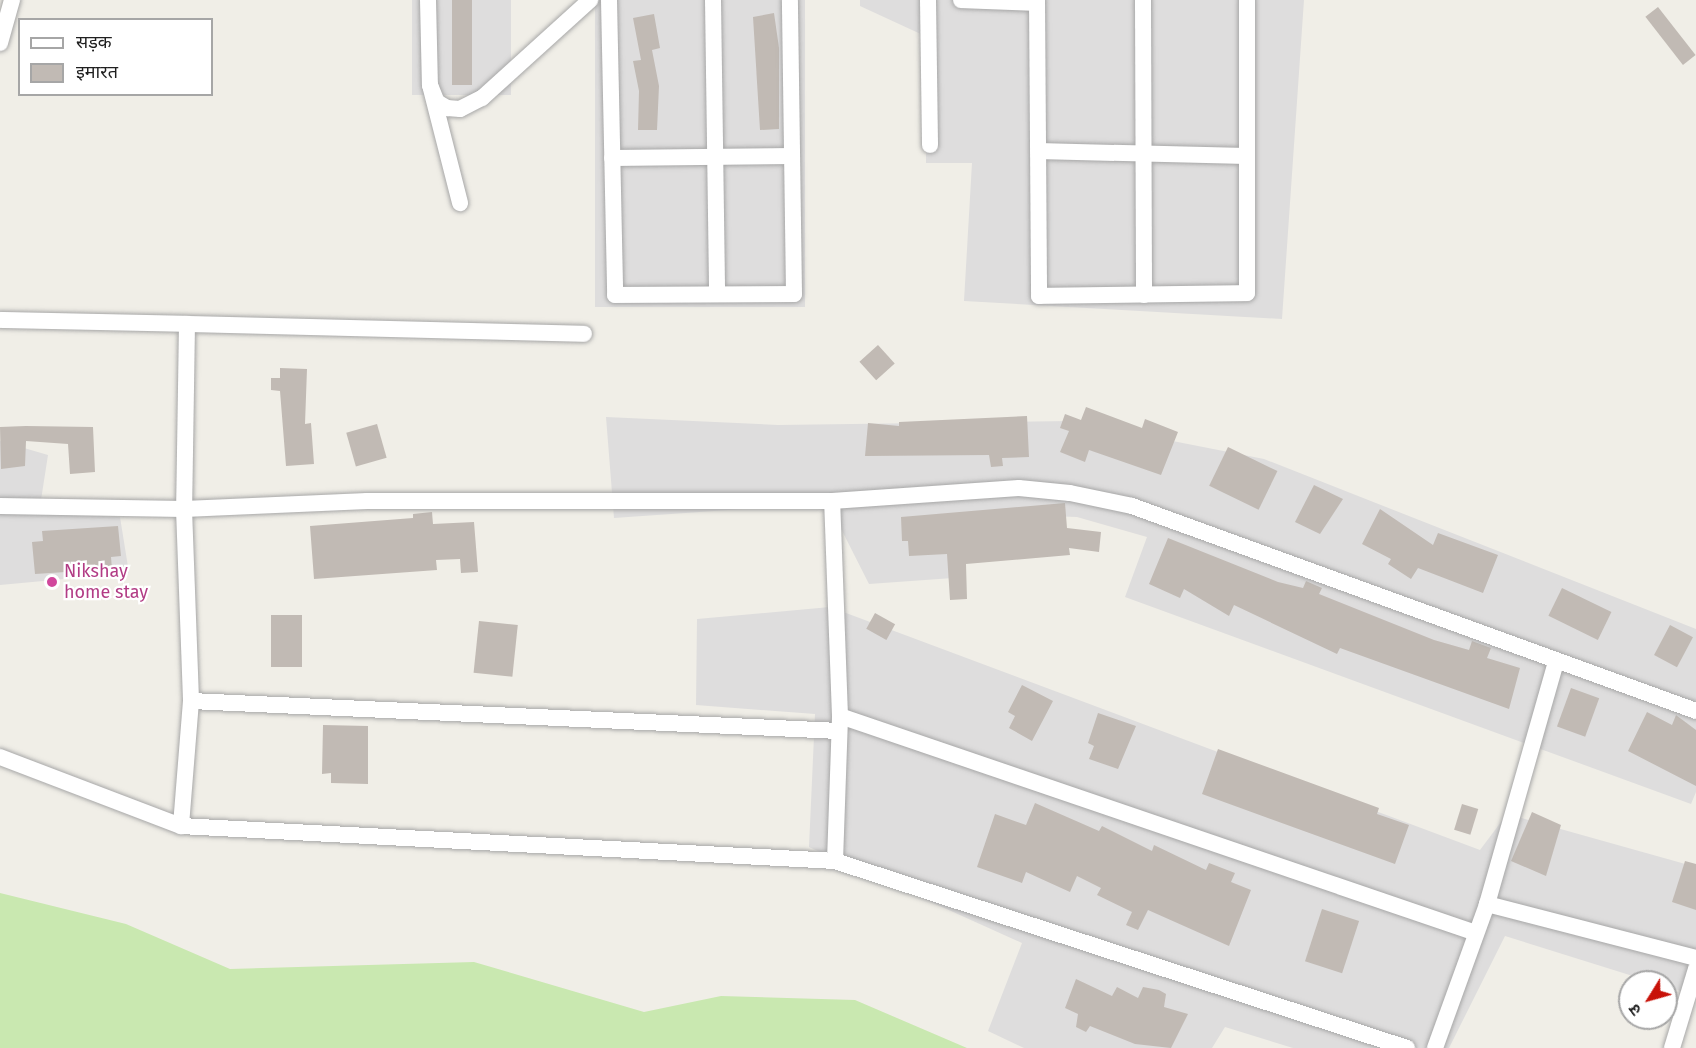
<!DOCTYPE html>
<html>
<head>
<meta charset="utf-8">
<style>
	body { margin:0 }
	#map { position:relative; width:1696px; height:1048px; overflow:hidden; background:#f0eee7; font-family:"Fira Sans","Noto Sans Devanagari",sans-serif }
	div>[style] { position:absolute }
	.residential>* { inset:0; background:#dedddd; transform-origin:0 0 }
	.grass>* { inset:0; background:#c9e8b0 }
	.building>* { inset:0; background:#c1bab4; transform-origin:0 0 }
	.roads { filter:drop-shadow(0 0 2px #a7a7a7) drop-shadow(0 0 2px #a7a7a7) }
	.minor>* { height:16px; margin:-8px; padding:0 8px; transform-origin:8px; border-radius:8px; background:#fff }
	.dots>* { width:16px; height:16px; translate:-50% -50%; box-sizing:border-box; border:3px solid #fff; border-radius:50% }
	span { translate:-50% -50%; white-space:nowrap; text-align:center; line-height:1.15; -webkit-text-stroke:4.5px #fff; paint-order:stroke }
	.hotel-label { font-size:18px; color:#b23c85 }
	.left { translate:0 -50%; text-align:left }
	.legend { position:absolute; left:18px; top:18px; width:195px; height:78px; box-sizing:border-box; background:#fff; border:2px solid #a6a6a6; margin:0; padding:8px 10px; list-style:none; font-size:18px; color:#202020 }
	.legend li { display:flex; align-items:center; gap:12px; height:30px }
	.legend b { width:30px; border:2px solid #a6a6a6 }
	.north { position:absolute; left:1618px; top:970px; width:60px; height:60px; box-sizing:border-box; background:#fff; border:2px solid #a6a6a6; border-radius:50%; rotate:233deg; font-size:16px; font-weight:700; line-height:24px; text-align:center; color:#202020 }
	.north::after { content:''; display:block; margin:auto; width:21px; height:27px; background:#c81209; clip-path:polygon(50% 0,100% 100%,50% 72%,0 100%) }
</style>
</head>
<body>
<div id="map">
	<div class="residential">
		<div style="left:412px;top:0;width:99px;height:95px"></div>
		<div style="left:595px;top:0;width:210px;height:307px"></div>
		<div style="clip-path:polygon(860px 0,1304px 0,1282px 319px,964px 301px,972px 163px,926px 163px,925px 36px,860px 6px)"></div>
		<div style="clip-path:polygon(606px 417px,778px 425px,1071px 421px,1264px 459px,1696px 629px,1696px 792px,1691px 804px,1125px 597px,1147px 537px,1077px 517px,966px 513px,953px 578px,869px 584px,828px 503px,614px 518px)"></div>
		<div style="clip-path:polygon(0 441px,48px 455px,39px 513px,120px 517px,129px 573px,0 585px)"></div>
		<div style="clip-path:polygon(830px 607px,1480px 850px,1507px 814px,1696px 867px,1696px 996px,1666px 986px,1666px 982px,1652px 982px,1505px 936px,1449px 1048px,1293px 1048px,1225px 1027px,1212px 1048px,1024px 1048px,988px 1031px,1022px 943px,809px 847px,815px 714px,696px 705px,697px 619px)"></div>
	</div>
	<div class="grass">
		<div style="clip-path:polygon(0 893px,126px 924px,230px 969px,474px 962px,644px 1012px,721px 996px,855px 1000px,967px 1048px,0 1048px)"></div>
	</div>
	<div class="building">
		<div style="left:452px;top:0;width:20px;height:85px"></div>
		<div style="left:1658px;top:7px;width:61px;height:16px;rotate:52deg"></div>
		<div style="clip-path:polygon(774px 13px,779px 48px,779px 129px,760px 130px,753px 17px)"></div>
		<div style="clip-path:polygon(654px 14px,660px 48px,652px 50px,659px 86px,657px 130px,638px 130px,639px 91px,633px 61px,641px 60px,633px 18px)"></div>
		<div style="left:878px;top:345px;width:25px;height:25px;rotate:48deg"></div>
		<div style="clip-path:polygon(280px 368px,307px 369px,305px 424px,311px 423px,314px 464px,286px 466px,280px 391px,271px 390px,271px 378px,280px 378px)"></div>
		<div style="clip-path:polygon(1086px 407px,1142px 428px,1145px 419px,1178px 432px,1161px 475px,1089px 450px,1085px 462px,1060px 452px,1069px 431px,1060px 428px,1065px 414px,1081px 420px)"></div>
		<div style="clip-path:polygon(1027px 416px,1029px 457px,1002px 458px,1003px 466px,991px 467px,989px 455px,865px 456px,868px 423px,899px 426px,899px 422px)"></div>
		<div style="left:377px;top:424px;width:35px;height:32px;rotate:74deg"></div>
		<div style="clip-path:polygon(26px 426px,93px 427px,95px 472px,70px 474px,68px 444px,26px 441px,25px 466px,1px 469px,0 427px)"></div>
		<div style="left:1228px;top:447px;width:55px;height:43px;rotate:26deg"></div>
		<div style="clip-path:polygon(1314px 485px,1343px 499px,1320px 534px,1295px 522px)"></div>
		<div style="clip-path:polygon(1065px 503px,1067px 528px,1101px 532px,1099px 552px,1069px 548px,1070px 555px,966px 564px,967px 599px,950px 600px,947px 554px,909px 556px,908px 541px,902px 541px,901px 517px)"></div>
		<div style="clip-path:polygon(1380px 509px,1433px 545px,1438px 533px,1498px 555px,1483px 593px,1418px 568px,1411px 579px,1388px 564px,1391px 559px,1362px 544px)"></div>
		<div style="clip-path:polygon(432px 512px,433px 524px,474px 522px,478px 572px,461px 573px,460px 559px,436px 560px,437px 570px,314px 579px,310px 526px,413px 518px,413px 514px)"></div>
		<div style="clip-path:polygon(118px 526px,121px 556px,111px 557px,112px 569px,35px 574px,32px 542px,43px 541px,42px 531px)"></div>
		<div style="clip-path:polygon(1168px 538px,1278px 582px,1303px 588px,1306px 581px,1322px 588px,1319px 594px,1434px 640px,1469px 650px,1472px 641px,1491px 648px,1487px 658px,1520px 668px,1509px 709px,1340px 648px,1337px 654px,1234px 605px,1229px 616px,1184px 589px,1180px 598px,1149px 584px)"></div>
		<div style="left:1562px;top:588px;width:55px;height:31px;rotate:26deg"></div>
		<div style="left:875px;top:613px;width:23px;height:18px;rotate:29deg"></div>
		<div style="left:271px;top:615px;width:31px;height:52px"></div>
		<div style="left:479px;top:621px;width:39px;height:52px;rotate:6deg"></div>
		<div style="left:1670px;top:625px;width:26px;height:34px;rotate:28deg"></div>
		<div style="clip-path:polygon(1022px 685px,1053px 701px,1032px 741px,1009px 728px,1015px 716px,1008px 712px)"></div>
		<div style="left:1571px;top:688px;width:30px;height:41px;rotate:20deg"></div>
		<div style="clip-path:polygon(1647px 712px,1672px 725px,1676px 715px,1696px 730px,1696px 786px,1628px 751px)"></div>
		<div style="clip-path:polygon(1098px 713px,1136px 726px,1118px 769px,1089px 759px,1094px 746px,1088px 743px)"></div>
		<div style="clip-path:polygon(323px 725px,368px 726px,368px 784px,331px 783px,331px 773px,322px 774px)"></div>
		<div style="clip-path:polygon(1218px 749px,1379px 808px,1377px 814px,1409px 825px,1395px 864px,1202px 794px)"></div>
		<div style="clip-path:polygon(1035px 803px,1099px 831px,1102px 826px,1152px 851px,1154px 845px,1206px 870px,1209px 863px,1235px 873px,1231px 882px,1251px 890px,1229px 946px,1148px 910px,1138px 930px,1126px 925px,1132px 912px,1097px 895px,1101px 888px,1077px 876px,1070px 892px,1026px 872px,1022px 883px,977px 867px,995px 814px,1026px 825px)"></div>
		<div style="left:1462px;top:804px;width:17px;height:27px;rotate:17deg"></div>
		<div style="clip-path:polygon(1532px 812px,1561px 825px,1546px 876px,1511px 861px)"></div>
		<div style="clip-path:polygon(1685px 861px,1696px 864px,1696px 910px,1672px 902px)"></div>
		<div style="left:1322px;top:909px;width:39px;height:55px;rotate:18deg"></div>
		<div style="clip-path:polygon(1076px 979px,1112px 996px,1117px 987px,1138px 998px,1143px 987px,1159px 990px,1166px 994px,1164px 1007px,1188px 1014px,1171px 1048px,1135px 1044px,1090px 1026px,1086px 1032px,1076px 1027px,1078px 1014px,1065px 1008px)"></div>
	</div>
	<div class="roads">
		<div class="minor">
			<div style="left:428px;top:0;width:85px;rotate:88.7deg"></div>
			<div style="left:430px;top:85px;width:122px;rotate:75.7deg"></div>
			<div style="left:609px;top:0;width:295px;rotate:88.8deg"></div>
			<div style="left:615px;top:295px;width:179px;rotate:-0.3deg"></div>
			<div style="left:794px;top:294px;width:294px;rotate:-90.8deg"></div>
			<div style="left:713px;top:0;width:294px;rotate:89.2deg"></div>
			<div style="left:928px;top:0;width:145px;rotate:89.2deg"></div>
			<div style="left:961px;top:0;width:76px;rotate:2.3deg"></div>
			<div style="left:1037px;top:0;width:296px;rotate:89.6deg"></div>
			<div style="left:1039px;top:296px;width:208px;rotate:-0.8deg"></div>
			<div style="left:1247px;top:293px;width:293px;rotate:-90deg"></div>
			<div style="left:1143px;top:0;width:295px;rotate:89.8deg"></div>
			<div style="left:0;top:43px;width:45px;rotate:-74.4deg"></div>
			<div style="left:430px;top:85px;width:18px;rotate:68deg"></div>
			<div style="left:437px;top:102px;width:12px;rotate:31deg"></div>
			<div style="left:447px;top:108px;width:13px;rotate:4deg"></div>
			<div style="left:460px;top:109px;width:25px;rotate:-27deg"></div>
			<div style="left:482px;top:98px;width:146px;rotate:-42.2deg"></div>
			<div style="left:1038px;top:151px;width:209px;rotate:1.4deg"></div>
			<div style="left:612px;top:158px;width:180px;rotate:-0.6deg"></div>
			<div style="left:0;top:320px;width:187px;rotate:1.2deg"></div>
			<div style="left:187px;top:324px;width:185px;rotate:90.9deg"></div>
			<div style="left:184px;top:509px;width:184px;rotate:-179.1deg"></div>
			<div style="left:187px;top:324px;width:397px;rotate:1.4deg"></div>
			<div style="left:832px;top:501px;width:465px;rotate:180deg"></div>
			<div style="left:367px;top:501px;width:183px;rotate:177.5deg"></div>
			<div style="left:184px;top:509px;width:192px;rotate:87.9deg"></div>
			<div style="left:191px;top:701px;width:125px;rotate:94.6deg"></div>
			<div style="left:181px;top:826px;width:655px;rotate:3.06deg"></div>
			<div style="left:191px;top:701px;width:649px;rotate:2.65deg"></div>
			<div style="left:840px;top:716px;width:215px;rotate:-92.1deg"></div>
			<div style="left:832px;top:501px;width:187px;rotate:-4deg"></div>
			<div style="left:1019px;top:488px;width:51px;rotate:5.6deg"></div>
			<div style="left:1070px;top:493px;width:63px;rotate:11.8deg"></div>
			<div style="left:1132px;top:506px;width:600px;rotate:19.97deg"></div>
			<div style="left:0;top:757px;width:194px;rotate:20.9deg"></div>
			<div style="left:1487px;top:904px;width:252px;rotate:-74.1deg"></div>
			<div style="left:1407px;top:1048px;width:602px;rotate:-161.9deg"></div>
			<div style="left:835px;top:861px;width:145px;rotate:-88deg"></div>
			<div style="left:840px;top:716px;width:672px;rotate:18.84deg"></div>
			<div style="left:1435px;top:1048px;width:153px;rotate:-70.1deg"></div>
			<div style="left:1487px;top:904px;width:216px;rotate:14.5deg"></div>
			<div style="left:1672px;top:1048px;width:83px;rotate:-73.1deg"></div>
		</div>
	</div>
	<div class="dots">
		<div style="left:52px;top:582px;background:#d1479c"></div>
	</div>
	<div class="hotel-label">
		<span class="left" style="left:64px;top:582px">Nikshay<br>home stay</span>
	</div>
	<ul class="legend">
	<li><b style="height:8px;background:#fff"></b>सड़क</li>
	<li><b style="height:16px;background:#c1bab4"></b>इमारत</li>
	</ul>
	<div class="north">उ</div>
</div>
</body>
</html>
